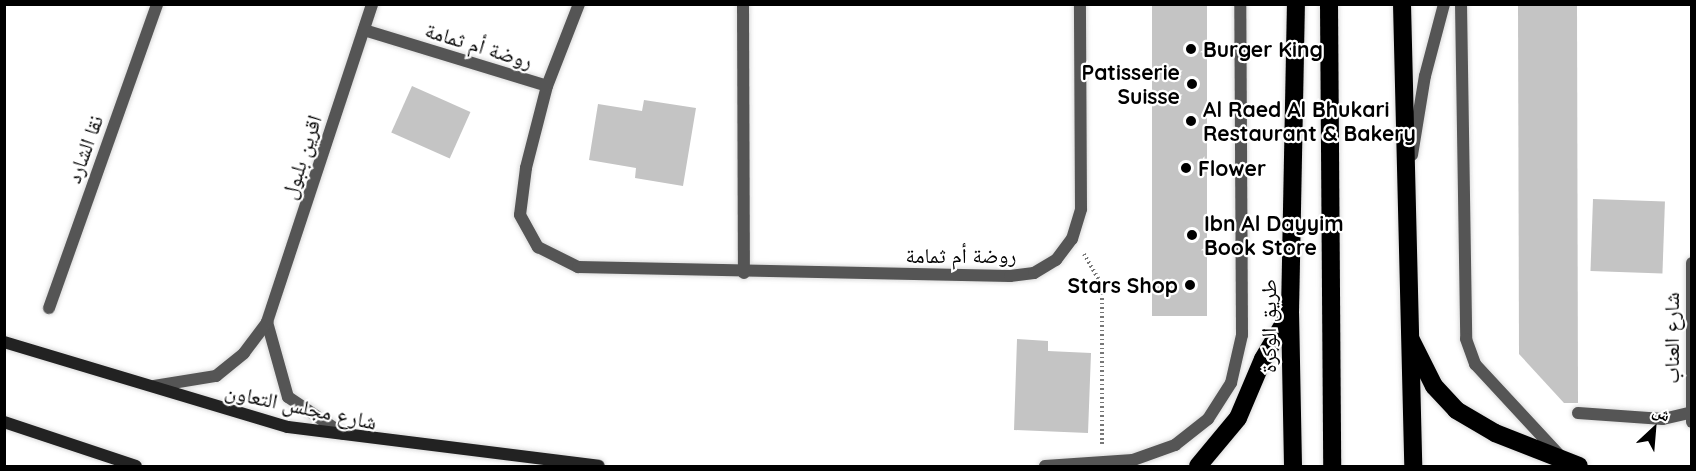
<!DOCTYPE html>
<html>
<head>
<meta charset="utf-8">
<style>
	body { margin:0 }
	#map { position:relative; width:1696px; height:471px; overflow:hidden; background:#fff; font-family:Quicksand,"Noto Naskh Arabic",sans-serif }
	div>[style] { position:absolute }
	.building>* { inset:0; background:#c4c4c4; transform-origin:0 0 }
	.path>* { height:4px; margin-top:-2px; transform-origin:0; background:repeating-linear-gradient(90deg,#777 0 1.5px,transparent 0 4.5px) }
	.roads { filter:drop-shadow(0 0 2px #dbdbdb) drop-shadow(0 0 2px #dbdbdb) }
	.lane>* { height:12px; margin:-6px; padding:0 6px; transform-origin:6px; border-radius:6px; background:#555 }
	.street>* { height:12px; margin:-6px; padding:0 6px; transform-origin:6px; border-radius:6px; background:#555 }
	.secondary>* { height:12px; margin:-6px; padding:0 6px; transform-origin:6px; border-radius:6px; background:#222 }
	.highway>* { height:18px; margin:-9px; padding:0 9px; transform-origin:9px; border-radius:9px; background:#000 }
	.dots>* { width:16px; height:16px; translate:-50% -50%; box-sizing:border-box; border:3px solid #fff; border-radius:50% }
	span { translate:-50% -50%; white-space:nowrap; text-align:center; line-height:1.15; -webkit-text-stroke:4.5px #fff; paint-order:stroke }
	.street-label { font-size:21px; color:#000 }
	.poi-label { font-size:21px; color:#000; font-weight:700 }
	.left { translate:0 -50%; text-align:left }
	.right { translate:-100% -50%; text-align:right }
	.frame { position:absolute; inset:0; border:6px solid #000; pointer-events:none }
	.north { position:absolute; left:1624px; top:399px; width:60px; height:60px; -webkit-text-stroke:4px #fff; paint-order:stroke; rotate:26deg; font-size:16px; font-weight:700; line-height:24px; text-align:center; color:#000 }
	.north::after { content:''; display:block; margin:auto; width:21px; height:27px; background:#000; clip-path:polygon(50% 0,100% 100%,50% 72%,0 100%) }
</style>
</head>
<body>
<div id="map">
	<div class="building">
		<div style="left:1152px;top:4px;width:55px;height:312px"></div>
		<div style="clip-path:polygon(1518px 4px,1577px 4px,1578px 403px,1564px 403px,1519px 354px)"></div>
		<div style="left:412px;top:86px;width:64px;height:51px;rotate:24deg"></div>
		<div style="clip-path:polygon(644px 100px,696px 108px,683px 186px,635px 178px,636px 168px,589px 160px,598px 104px,642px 111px)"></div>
		<div style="left:1593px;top:199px;width:72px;height:72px;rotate:2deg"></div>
		<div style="clip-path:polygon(1017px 339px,1048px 341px,1048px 351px,1091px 353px,1088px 433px,1014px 430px)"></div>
	</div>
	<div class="path">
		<div style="left:1084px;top:254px;width:36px;rotate:60deg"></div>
		<div style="left:1102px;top:285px;width:160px;rotate:90deg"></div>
	</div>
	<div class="roads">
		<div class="lane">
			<div style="left:1461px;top:4px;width:335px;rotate:89.1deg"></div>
			<div style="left:1466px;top:339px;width:27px;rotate:70deg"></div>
			<div style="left:1475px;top:364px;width:127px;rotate:47.2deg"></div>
		</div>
		<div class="street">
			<div style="left:579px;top:4px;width:88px;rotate:111.3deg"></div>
			<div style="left:547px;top:86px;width:85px;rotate:104.4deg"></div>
			<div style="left:526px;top:168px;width:47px;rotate:97.3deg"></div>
			<div style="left:520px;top:215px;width:37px;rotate:61deg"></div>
			<div style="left:538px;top:247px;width:45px;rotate:26.6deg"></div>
			<div style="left:578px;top:267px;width:432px;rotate:1.2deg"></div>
			<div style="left:1010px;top:276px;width:24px;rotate:-7deg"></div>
			<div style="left:1034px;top:273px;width:26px;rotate:-31deg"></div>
			<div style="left:1056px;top:260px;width:26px;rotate:-53deg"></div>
			<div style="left:1072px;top:239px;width:31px;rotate:-73deg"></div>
			<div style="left:1081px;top:209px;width:205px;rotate:-90.3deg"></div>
			<div style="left:743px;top:4px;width:269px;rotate:89.8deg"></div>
			<div style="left:364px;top:30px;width:191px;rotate:17deg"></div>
			<div style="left:1412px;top:155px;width:80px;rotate:-80.7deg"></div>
			<div style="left:1425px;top:76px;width:74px;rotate:-75.2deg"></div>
			<div style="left:1692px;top:263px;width:159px;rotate:90deg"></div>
			<div style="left:49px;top:308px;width:323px;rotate:-70.4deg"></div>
			<div style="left:267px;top:322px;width:78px;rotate:74.4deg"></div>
			<div style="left:288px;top:397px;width:66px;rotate:33.9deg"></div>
			<div style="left:154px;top:386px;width:63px;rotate:-9.2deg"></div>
			<div style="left:216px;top:376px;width:36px;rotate:-39deg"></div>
			<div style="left:244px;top:353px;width:39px;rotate:-53deg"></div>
			<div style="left:267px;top:322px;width:335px;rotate:-71.7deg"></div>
			<div style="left:1578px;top:413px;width:85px;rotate:4deg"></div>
			<div style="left:1663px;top:419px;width:28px;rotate:-13deg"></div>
			<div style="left:1045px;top:466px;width:88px;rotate:-3.9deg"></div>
			<div style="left:1133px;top:460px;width:45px;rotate:-19.7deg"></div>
			<div style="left:1175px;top:445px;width:42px;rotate:-38.2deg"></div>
			<div style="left:1208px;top:419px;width:43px;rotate:-57.4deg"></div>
			<div style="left:1231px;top:383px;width:49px;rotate:-77.1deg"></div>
			<div style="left:1242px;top:335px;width:331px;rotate:-90.3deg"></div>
		</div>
		<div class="secondary">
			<div style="left:4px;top:342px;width:296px;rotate:16.7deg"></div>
			<div style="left:288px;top:427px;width:313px;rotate:7.1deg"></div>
			<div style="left:4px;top:422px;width:139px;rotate:18.4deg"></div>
		</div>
		<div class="highway">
			<div style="left:1329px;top:4px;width:462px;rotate:89.6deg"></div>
			<div style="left:1402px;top:4px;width:462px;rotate:88.6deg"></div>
			<div style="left:1411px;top:340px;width:51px;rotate:63.4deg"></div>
			<div style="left:1434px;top:386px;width:33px;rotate:47deg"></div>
			<div style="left:1456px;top:410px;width:45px;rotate:30.5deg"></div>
			<div style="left:1495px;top:433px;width:90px;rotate:21.4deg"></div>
			<div style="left:1198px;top:466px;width:62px;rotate:-50.2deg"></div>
			<div style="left:1238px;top:418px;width:64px;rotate:-67deg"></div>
			<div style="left:1263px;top:359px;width:53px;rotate:-59.6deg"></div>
			<div style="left:1293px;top:466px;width:153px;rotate:-91.1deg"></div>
			<div style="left:1290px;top:313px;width:309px;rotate:-88.9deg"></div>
		</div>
	</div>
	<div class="dots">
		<div style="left:1191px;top:49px;background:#000"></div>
		<div style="left:1192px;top:84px;background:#000"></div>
		<div style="left:1191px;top:121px;background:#000"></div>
		<div style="left:1186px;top:168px;background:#000"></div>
		<div style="left:1192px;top:235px;background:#000"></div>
		<div style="left:1190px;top:285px;background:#000"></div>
	</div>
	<div class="street-label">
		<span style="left:479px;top:45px;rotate:17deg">روضة أم ثمامة</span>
		<span style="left:84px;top:149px;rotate:-70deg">نقا الشارد</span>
		<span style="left:301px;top:157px;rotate:-72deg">اقرين بلبول</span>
		<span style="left:961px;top:255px">روضة أم ثمامة</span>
		<span style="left:1268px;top:326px;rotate:-90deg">طريق الوكرة</span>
		<span style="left:1671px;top:338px;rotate:-90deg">شارع العناب</span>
		<span style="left:301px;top:406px;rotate:12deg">شارع مجلس التعاون</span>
	</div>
	<div class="poi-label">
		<span class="left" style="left:1203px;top:49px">Burger King</span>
		<span class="right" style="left:1180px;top:84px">Patisserie<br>Suisse</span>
		<span class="left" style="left:1203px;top:121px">Al Raed Al Bhukari<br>Restaurant &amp; Bakery</span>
		<span class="left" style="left:1198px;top:168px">Flower</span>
		<span class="left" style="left:1204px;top:235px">Ibn Al Dayyim<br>Book Store</span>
		<span class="right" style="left:1178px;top:285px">Stars Shop</span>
	</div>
	<div class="frame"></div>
	<div class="north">ش</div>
</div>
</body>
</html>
